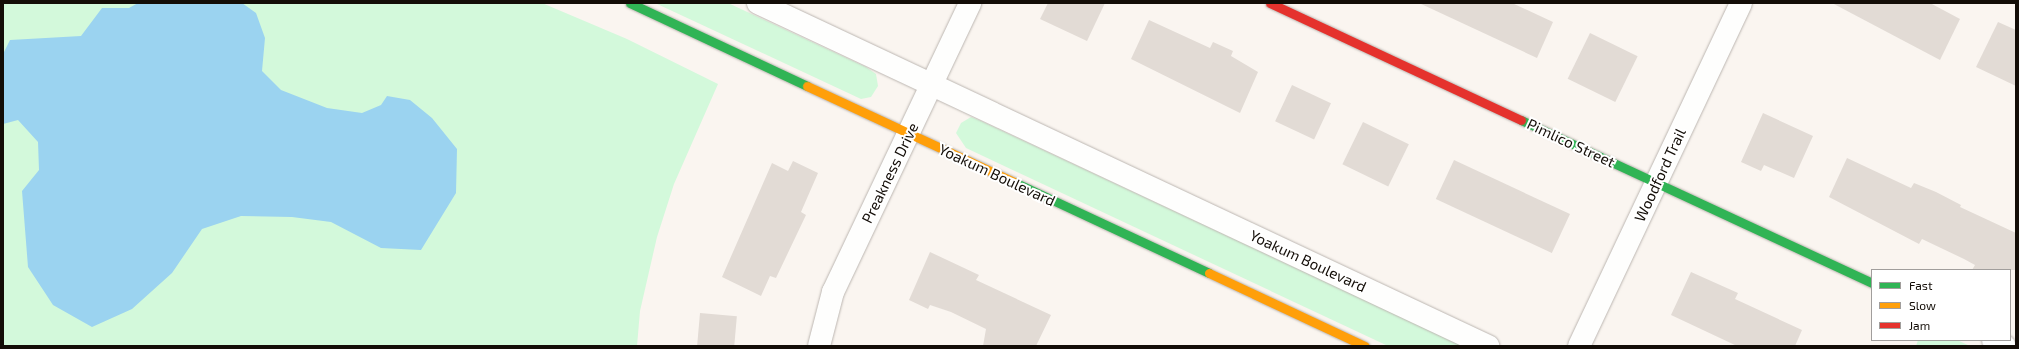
<!DOCTYPE html>
<html>
<head>
<meta charset="utf-8">
<style>
	body { margin:0 }
	#map { position:relative; width:2019px; height:349px; overflow:hidden; background:#faf5f0; font-family:"Exo 2",sans-serif }
	div>[style] { position:absolute }
	.green>* { inset:0; background:#d3f9db }
	.water>* { inset:0; background:#9bd3f0 }
	.building>* { inset:0; background:#e2dbd5; transform-origin:0 0 }
	.roads { filter:drop-shadow(0 0 1px #bcb6b1) drop-shadow(0 0 1px #bcb6b1) }
	.street>* { height:22px; margin:-11px; padding:0 11px; transform-origin:11px; border-radius:11px; background:#fefefd }
	.fast>* { height:9px; margin:-4.5px; padding:0 4.5px; transform-origin:4.5px; border-radius:4.5px; background:#30b455 }
	.slow>* { height:9px; margin:-4.5px; padding:0 4.5px; transform-origin:4.5px; border-radius:4.5px; background:#ff9f0a }
	.jam>* { height:9px; margin:-4.5px; padding:0 4.5px; transform-origin:4.5px; border-radius:4.5px; background:#e5322d }
	span { translate:-50% -50%; white-space:nowrap; text-align:center; line-height:1.15; -webkit-text-stroke:4px #fff; paint-order:stroke }
	.street-label { font-size:15px; color:#130d07 }
	.frame { position:absolute; inset:0; border:4px solid #130d07; pointer-events:none }
	.legend { position:absolute; left:1871px; top:269px; width:140px; height:72px; box-sizing:border-box; background:#fff; border:1px solid #a19e9c; margin:0; padding:5px 7px; list-style:none; font-size:12px; color:#130d07 }
	.legend li { display:flex; align-items:center; gap:8px; height:20px }
	.legend b { width:20px; border:1px solid #a19e9c }
</style>
</head>
<body>
<div id="map">
	<div class="green">
		<div style="clip-path:polygon(3px 3px,542px 3px,627px 39px,718px 84px,674px 184px,657px 237px,640px 311px,637px 346px,3px 346px)"></div>
		<div style="clip-path:polygon(655px 3px,728px 3px,866px 67px,876px 74px,878px 86px,871px 97px,861px 99px)"></div>
		<div style="clip-path:polygon(971px 117px,979px 120px,1463px 346px,1388px 346px,966px 148px,956px 133px,961px 123px)"></div>
		<div style="clip-path:polygon(1918px 340px,1957px 340px,1970px 346px,1916px 346px)"></div>
	</div>
	<div class="water">
		<div style="clip-path:polygon(138px 3px,242px 3px,256px 13px,265px 38px,262px 71px,281px 90px,327px 108px,362px 113px,381px 105px,387px 96px,410px 100px,432px 118px,457px 149px,456px 193px,421px 250px,381px 248px,331px 222px,292px 217px,241px 216px,202px 229px,172px 273px,132px 309px,92px 327px,53px 305px,28px 267px,22px 191px,39px 170px,38px 142px,18px 120px,3px 124px,3px 54px,10px 40px,81px 36px,102px 8px,129px 8px)"></div>
	</div>
	<div class="building">
		<div style="clip-path:polygon(1048px 3px,1105px 3px,1087px 41px,1040px 19px)"></div>
		<div style="clip-path:polygon(1419px 3px,1512px 3px,1553px 22px,1537px 58px)"></div>
		<div style="clip-path:polygon(1832px 3px,1930px 3px,1960px 19px,1940px 60px)"></div>
		<div style="clip-path:polygon(1149px 20px,1210px 48px,1213px 42px,1233px 51px,1231px 56px,1258px 72px,1240px 113px,1131px 59px)"></div>
		<div style="clip-path:polygon(1998px 22px,2016px 30px,2016px 86px,1976px 67px)"></div>
		<div style="left:1590px;top:33px;width:53px;height:51px;rotate:26deg"></div>
		<div style="left:1292px;top:85px;width:43px;height:40px;rotate:25deg"></div>
		<div style="clip-path:polygon(1763px 113px,1813px 136px,1794px 178px,1764px 165px,1761px 171px,1741px 162px)"></div>
		<div style="left:1363px;top:122px;width:51px;height:47px;rotate:26deg"></div>
		<div style="clip-path:polygon(1847px 158px,1911px 188px,1914px 183px,1936px 192px,1961px 205px,1960px 207px,2016px 233px,2016px 270px,1972px 270px,1975px 265px,1964px 259px,1922px 239px,1919px 244px,1829px 197px)"></div>
		<div style="left:1454px;top:160px;width:128px;height:43px;rotate:25deg"></div>
		<div style="clip-path:polygon(793px 161px,818px 173px,801px 212px,806px 215px,776px 278px,770px 276px,761px 296px,722px 277px,772px 163px,788px 171px)"></div>
		<div style="clip-path:polygon(930px 252px,979px 275px,976px 280px,1051px 315px,1036px 346px,983px 346px,986px 329px,951px 312px,930px 305px,928px 309px,909px 300px)"></div>
		<div style="clip-path:polygon(1691px 272px,1738px 293px,1735px 299px,1802px 330px,1795px 346px,1737px 346px,1671px 315px)"></div>
		<div style="left:700px;top:313px;width:37px;height:33px;rotate:5deg"></div>
	</div>
	<div class="roads">
		<div class="street">
			<div style="left:758px;top:3px;width:807px;rotate:25.17deg"></div>
			<div style="left:1993px;top:340px;width:13px;rotate:27deg"></div>
			<div style="left:819px;top:346px;width:56px;rotate:-75.5deg"></div>
			<div style="left:833px;top:292px;width:320px;rotate:-64.6deg"></div>
			<div style="left:1579px;top:346px;width:379px;rotate:-64.7deg"></div>
		</div>
		<div class="fast">
			<div style="left:630px;top:3px;width:195px;rotate:25.1deg"></div>
			<div style="left:1521px;top:120px;width:387px;rotate:24.9deg"></div>
			<div style="left:1014px;top:182px;width:215px;rotate:25deg"></div>
		</div>
		<div class="slow">
			<div style="left:807px;top:86px;width:228px;rotate:24.9deg"></div>
			<div style="left:1209px;top:273px;width:172px;rotate:25.1deg"></div>
		</div>
		<div class="jam">
			<div style="left:1270px;top:3px;width:277px;rotate:25deg"></div>
		</div>
	</div>
	<div class="street-label">
		<span style="left:1571px;top:143px;rotate:25deg">Pimlico Street</span>
		<span style="left:890px;top:173px;rotate:-64deg">Preakness Drive</span>
		<span style="left:997px;top:175px;rotate:25deg">Yoakum Boulevard</span>
		<span style="left:1660px;top:175px;rotate:-65deg">Woodford Trail</span>
		<span style="left:1308px;top:261px;rotate:25deg">Yoakum Boulevard</span>
	</div>
	<div class="frame"></div>
	<ul class="legend">
	<li><b style="height:5px;background:#30b455"></b>Fast</li>
	<li><b style="height:5px;background:#ff9f0a"></b>Slow</li>
	<li><b style="height:5px;background:#e5322d"></b>Jam</li>
	</ul>
</div>
</body>
</html>
